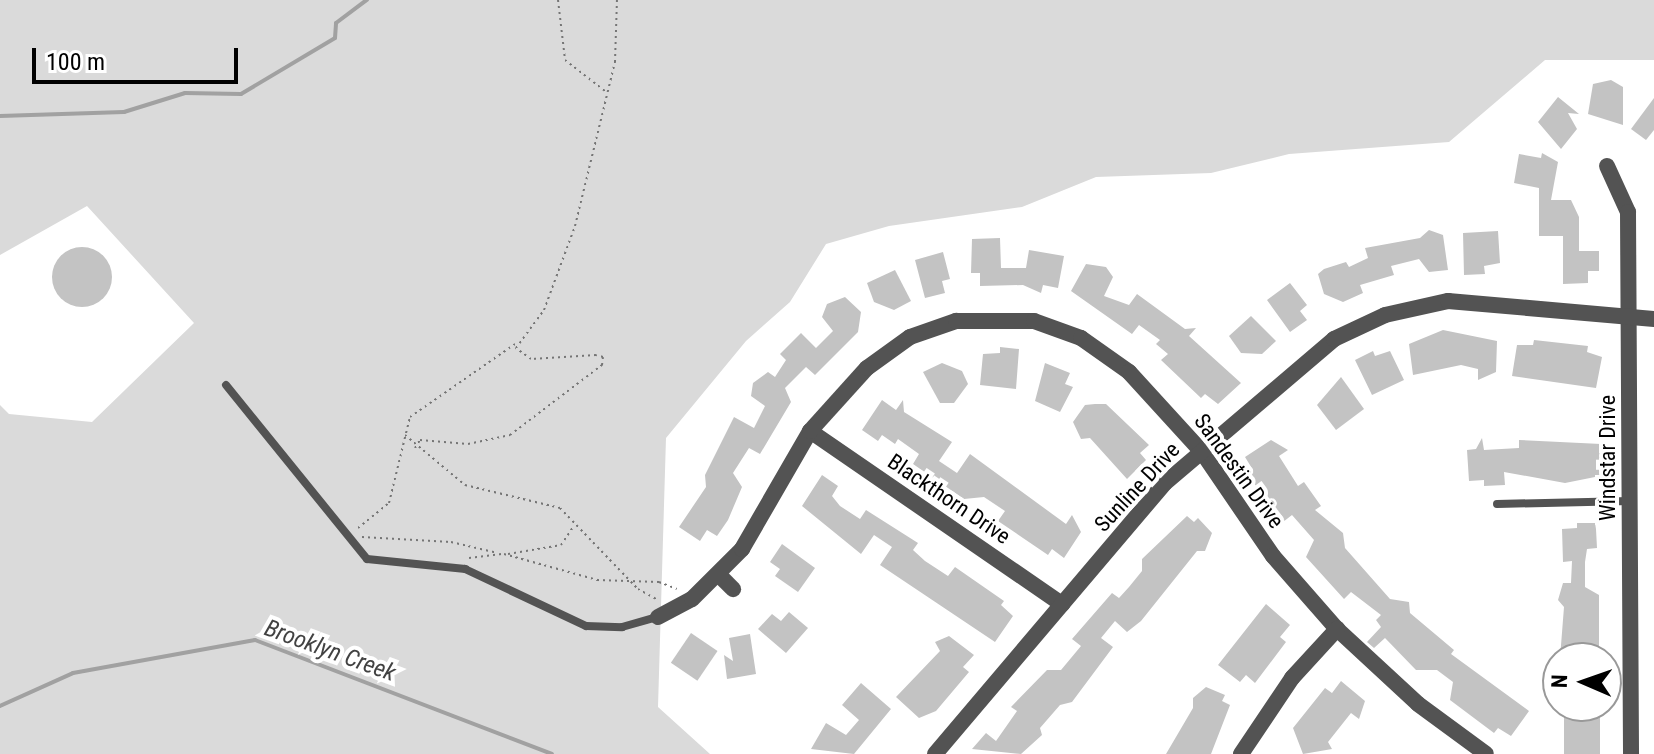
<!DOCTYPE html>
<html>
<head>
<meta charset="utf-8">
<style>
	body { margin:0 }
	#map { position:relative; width:1654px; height:754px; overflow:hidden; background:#fff; font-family:"Roboto Condensed",sans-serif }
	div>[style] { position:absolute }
	.green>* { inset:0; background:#dadada }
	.stream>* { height:4px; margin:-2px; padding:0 2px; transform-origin:2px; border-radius:2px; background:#a1a1a1 }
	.building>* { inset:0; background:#c3c3c3; transform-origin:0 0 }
	.round { border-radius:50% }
	.path>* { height:2px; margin-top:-1px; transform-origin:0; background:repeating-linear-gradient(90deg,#757575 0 2px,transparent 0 6px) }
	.service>* { height:8px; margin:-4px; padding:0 4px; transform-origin:4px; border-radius:4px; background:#535353 }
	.minor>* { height:16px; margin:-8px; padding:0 8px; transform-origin:8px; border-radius:8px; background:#535353 }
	span { translate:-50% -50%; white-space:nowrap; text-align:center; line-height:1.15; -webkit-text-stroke:8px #fff; paint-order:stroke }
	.street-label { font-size:22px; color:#000 }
	.water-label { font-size:24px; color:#424242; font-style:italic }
	.north { position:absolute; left:1542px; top:642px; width:80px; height:80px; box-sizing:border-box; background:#fff; border:2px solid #999; border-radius:50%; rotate:272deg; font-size:22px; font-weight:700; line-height:32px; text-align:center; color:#000 }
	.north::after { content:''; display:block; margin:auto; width:28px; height:36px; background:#000; clip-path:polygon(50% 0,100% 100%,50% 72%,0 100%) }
	.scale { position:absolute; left:32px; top:48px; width:206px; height:36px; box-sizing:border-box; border:4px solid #000; border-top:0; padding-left:10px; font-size:24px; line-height:28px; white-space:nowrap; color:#000; -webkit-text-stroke:6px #fff; paint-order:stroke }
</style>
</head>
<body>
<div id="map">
	<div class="green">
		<div style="clip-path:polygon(0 0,1654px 0,1654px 60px,1545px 60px,1449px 142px,1289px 154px,1211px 173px,1096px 177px,1022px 207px,889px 226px,826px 244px,790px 302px,746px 341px,666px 438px,658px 707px,710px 754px,0 754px,0 405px,9px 414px,92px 422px,194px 323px,87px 206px,0 255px)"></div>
	</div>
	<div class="stream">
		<div style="left:0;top:116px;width:124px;rotate:-1.8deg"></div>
		<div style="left:124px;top:112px;width:64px;rotate:-17.3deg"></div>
		<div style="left:185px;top:93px;width:56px;rotate:1deg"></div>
		<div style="left:241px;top:94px;width:109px;rotate:-30.8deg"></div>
		<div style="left:335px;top:38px;width:15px;rotate:-86deg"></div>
		<div style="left:336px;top:23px;width:39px;rotate:-37deg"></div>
		<div style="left:0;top:706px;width:80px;rotate:-24.3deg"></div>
		<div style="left:73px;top:673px;width:185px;rotate:-10.3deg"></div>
		<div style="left:255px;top:640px;width:318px;rotate:21deg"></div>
	</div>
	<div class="building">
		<div style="clip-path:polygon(1611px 80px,1623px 87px,1623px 125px,1588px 114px,1593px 84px)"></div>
		<div style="clip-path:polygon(1558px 97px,1579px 114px,1568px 113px,1577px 129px,1561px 149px,1538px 122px)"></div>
		<div style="clip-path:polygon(1654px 98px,1654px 130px,1646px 140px,1631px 129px)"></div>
		<div style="clip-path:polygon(1542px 153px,1558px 162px,1551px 200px,1571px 200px,1579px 217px,1579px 251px,1599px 251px,1599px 271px,1588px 271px,1588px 283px,1563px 284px,1563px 236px,1539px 236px,1539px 188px,1514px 183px,1519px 154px,1541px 158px)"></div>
		<div style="clip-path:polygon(1429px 230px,1443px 235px,1448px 270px,1429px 272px,1419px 259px,1391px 266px,1394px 275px,1360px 285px,1363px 293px,1343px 302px,1324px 294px,1318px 274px,1324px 269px,1346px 262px,1349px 267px,1368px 258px,1365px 248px,1420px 238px)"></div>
		<div style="clip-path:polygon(1498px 231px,1500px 263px,1484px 266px,1485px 274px,1464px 275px,1463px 233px)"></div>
		<div style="clip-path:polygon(1000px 238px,1001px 268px,1026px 268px,1029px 250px,1064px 256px,1058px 288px,1043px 285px,1041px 293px,1023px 285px,980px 286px,980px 273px,971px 273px,972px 239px)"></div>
		<div class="round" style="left:52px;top:247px;width:60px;height:60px"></div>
		<div style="clip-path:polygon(943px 252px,950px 279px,942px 281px,945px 293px,925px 298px,915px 260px)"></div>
		<div style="clip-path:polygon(1086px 264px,1106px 267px,1113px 277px,1104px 296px,1129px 305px,1137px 294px,1185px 329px,1196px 328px,1189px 336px,1241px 383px,1218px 404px,1205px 394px,1201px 398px,1161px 360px,1168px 354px,1156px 344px,1160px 340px,1139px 325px,1132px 334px,1071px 291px)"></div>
		<div style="clip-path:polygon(895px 270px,911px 301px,894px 310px,874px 302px,867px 283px)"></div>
		<div style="clip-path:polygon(1290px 283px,1307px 305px,1300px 311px,1307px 320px,1290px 332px,1267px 300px)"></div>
		<div style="clip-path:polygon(845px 297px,861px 312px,858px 332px,815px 375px,806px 367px,785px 388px,791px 402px,760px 454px,749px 448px,733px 473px,742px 487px,728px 520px,717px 536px,707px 530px,700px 541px,679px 527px,706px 487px,705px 475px,734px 417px,754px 428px,765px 406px,751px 396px,753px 383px,768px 372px,775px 377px,786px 360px,780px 354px,801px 333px,816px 348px,833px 331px,822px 317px,827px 304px)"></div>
		<div style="clip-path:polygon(1251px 316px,1276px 341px,1262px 354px,1241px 353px,1229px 336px)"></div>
		<div style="clip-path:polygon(1443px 330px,1497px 341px,1496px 372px,1478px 380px,1478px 369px,1461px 365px,1413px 375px,1409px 344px)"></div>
		<div style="clip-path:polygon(1534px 340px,1588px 346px,1587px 352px,1602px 357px,1596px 388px,1512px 376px,1517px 345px,1533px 345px)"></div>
		<div style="clip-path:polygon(1000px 347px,1019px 349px,1016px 389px,980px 385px,983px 354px,1000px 353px)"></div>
		<div style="clip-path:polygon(1373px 351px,1375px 356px,1390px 351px,1404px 380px,1372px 395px,1355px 360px)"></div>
		<div style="clip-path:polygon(942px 363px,962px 371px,968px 384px,954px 403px,940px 403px,923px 372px)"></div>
		<div style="clip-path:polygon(1045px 363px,1070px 373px,1065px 384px,1073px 387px,1060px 412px,1035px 401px)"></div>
		<div style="clip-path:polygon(1341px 377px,1364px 409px,1336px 430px,1317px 405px)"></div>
		<div style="clip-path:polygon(882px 400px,896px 410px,903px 400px,904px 412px,952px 442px,939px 461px,957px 473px,970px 454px,1066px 524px,1072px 515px,1081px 532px,1064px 558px,1052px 549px,1048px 555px,998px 521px,1005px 511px,984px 497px,964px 499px,913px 464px,919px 454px,898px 439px,895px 444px,882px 435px,878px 441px,862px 430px)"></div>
		<div style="clip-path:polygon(1095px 404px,1106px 404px,1149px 445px,1140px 453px,1146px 460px,1127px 479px,1090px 438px,1081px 439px,1073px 422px,1085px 405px)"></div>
		<div style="clip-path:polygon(1482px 438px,1484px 450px,1519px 448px,1519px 440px,1601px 444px,1600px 476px,1565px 483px,1504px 472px,1505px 485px,1484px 486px,1484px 480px,1469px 481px,1467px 450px,1476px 449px)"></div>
		<div style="clip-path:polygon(1271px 440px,1288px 450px,1279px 456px,1298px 486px,1304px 482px,1321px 506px,1315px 510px,1343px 533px,1345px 548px,1390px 599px,1409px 602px,1410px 613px,1454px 650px,1451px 654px,1529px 711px,1511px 736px,1498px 728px,1494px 733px,1450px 700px,1453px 682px,1437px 670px,1416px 670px,1385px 638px,1374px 648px,1367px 642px,1381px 627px,1376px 620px,1381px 615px,1351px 592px,1344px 599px,1306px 557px,1314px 540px,1292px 515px,1283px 522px,1247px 474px,1253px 470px,1245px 457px)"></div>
		<div style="clip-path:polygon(822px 475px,838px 486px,832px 496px,840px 506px,860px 519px,866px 510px,918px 543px,913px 550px,925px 561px,948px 576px,955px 567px,1004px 601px,1001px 605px,1013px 616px,995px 642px,880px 565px,892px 547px,874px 535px,861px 554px,802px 506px)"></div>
		<div style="clip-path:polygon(1187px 516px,1194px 522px,1198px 518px,1212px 533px,1205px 551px,1197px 551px,1141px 621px,1127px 632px,1115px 621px,1101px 638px,1113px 647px,1072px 702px,1060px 705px,1040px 728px,1042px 735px,1021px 754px,972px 749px,986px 733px,996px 741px,1017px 711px,1011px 707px,1047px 670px,1061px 670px,1081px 646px,1072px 639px,1112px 593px,1119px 598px,1129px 587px,1142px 571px,1142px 559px)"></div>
		<div style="clip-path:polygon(1577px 523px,1595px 523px,1596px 529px,1597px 548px,1587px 549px,1585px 562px,1585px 587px,1599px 595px,1599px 650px,1594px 658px,1560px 658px,1564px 607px,1558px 600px,1563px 583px,1571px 583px,1572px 561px,1563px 562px,1562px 529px,1577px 528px)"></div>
		<div style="clip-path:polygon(782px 544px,815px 568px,798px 592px,775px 576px,780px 569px,770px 562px)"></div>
		<div style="clip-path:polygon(1266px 604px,1290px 625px,1280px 637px,1286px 642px,1255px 683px,1246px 675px,1240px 682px,1218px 665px)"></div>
		<div style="clip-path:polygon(789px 612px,808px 628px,786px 653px,758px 629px,772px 614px,781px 621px)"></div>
		<div style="left:691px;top:633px;width:32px;height:36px;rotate:34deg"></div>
		<div style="clip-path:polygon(750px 634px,756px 674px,727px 679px,724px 655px,733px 661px,729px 638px)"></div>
		<div style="clip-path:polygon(949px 636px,974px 655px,963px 667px,969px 672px,936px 711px,919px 718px,896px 697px,940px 651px,935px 642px)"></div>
		<div style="clip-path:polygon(1341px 681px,1365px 701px,1359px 719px,1351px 713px,1328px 742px,1332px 749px,1303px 754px,1293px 728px,1325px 688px,1332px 693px)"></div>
		<div style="clip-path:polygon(861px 683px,891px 709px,854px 754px,811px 749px,826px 723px,846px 735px,859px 720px,842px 705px)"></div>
		<div style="clip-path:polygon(1206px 687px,1225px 695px,1222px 701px,1230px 705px,1211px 754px,1166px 754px,1193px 708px,1193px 698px)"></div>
		<div style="left:1564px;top:706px;width:36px;height:48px"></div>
	</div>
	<div class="path">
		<div style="left:558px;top:0;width:60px;rotate:83.3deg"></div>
		<div style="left:565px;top:60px;width:51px;rotate:37.8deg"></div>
		<div style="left:405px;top:435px;width:78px;rotate:39.8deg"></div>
		<div style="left:465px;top:485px;width:98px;rotate:13.6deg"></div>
		<div style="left:560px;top:508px;width:112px;rotate:46.1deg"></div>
		<div style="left:638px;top:589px;width:21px;rotate:29deg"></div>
		<div style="left:415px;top:448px;width:9px;rotate:-58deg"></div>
		<div style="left:420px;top:440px;width:48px;rotate:4.8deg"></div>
		<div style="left:468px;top:444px;width:43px;rotate:-12.1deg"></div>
		<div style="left:510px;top:435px;width:116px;rotate:-37.3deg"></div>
		<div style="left:602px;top:365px;width:8px;rotate:-83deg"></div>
		<div style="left:603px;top:357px;width:7px;rotate:-164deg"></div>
		<div style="left:596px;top:355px;width:65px;rotate:176.5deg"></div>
		<div style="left:531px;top:359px;width:19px;rotate:-144deg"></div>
		<div style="left:516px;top:348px;width:47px;rotate:-53.6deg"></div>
		<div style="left:544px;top:310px;width:90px;rotate:-69.7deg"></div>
		<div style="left:575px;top:226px;width:169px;rotate:-76.3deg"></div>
		<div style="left:615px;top:62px;width:62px;rotate:-88.2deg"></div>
		<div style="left:358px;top:528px;width:40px;rotate:-39deg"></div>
		<div style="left:389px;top:503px;width:89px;rotate:-76.3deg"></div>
		<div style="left:410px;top:417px;width:128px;rotate:-34.8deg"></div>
		<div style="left:362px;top:537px;width:89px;rotate:3.2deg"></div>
		<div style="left:451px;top:542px;width:48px;rotate:13.2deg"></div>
		<div style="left:508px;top:554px;width:54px;rotate:-9.6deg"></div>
		<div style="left:561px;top:545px;width:23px;rotate:-56deg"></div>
		<div style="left:469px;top:558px;width:35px;rotate:-7deg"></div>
		<div style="left:504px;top:554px;width:97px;rotate:15.6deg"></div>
		<div style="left:597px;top:580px;width:62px;rotate:1.8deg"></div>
		<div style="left:659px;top:582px;width:19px;rotate:21deg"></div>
	</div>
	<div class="service">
		<div style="left:226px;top:385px;width:224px;rotate:51deg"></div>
		<div style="left:367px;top:559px;width:99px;rotate:5.8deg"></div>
		<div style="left:465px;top:569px;width:134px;rotate:25.2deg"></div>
		<div style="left:586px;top:626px;width:36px;rotate:2deg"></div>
		<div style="left:622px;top:627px;width:37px;rotate:-16deg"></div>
		<div style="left:1497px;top:504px;width:133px;rotate:-1.3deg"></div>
	</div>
	<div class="minor">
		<div style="left:1607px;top:166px;width:51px;rotate:65.5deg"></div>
		<div style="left:1628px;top:212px;width:542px;rotate:89.68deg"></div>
		<div style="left:810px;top:431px;width:306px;rotate:34.5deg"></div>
		<div style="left:719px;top:575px;width:20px;rotate:45deg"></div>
		<div style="left:658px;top:617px;width:38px;rotate:-28deg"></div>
		<div style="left:692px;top:599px;width:71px;rotate:-45deg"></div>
		<div style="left:742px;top:549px;width:136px;rotate:-60deg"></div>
		<div style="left:810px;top:431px;width:85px;rotate:-47.9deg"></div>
		<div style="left:867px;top:368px;width:53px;rotate:-35.8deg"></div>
		<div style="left:910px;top:337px;width:49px;rotate:-19.2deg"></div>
		<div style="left:956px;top:321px;width:78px"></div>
		<div style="left:1034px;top:321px;width:50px;rotate:19.9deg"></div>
		<div style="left:1081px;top:338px;width:59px;rotate:35.3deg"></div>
		<div style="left:1129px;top:372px;width:108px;rotate:47.6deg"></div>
		<div style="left:1202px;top:452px;width:126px;rotate:55.7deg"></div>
		<div style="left:1273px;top:556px;width:97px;rotate:48.8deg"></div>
		<div style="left:1337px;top:629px;width:110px;rotate:42.8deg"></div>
		<div style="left:1418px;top:704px;width:84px;rotate:36.3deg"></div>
		<div style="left:935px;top:754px;width:355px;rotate:-49.7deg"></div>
		<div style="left:1165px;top:483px;width:222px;rotate:-40.4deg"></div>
		<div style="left:1334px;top:339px;width:56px;rotate:-25.2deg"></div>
		<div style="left:1385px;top:315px;width:65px;rotate:-12.5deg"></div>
		<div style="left:1448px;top:301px;width:207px;rotate:5deg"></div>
		<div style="left:1241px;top:754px;width:92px;rotate:-56.1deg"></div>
		<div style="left:1292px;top:678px;width:67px;rotate:-47.4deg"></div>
	</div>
	<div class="street-label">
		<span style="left:1608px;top:458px;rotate:-90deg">Windstar Drive</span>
		<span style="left:1239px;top:471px;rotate:54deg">Sandestin Drive</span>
		<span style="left:1137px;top:487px;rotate:-47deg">Sunline Drive</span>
		<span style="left:949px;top:499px;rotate:34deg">Blackthorn Drive</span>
	</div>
	<div class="water-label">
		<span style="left:330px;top:651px;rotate:20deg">Brooklyn Creek</span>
	</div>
	<div class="north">N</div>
	<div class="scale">100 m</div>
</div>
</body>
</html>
